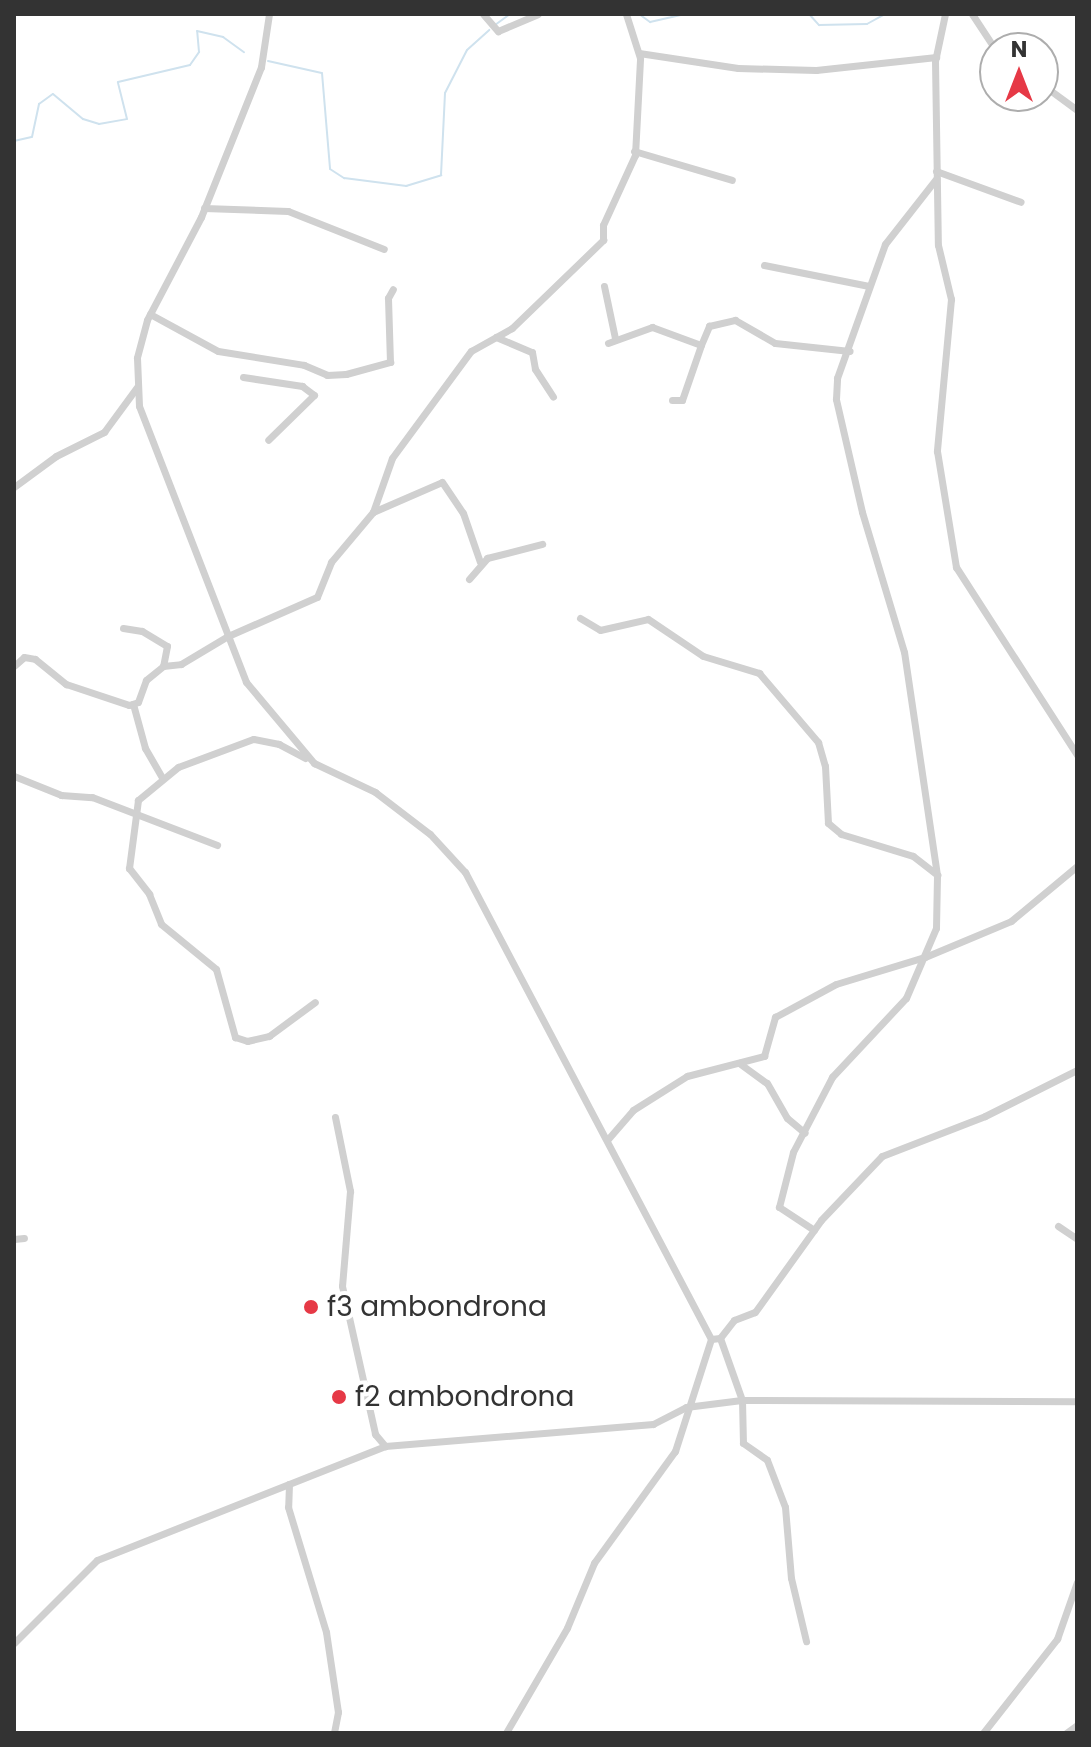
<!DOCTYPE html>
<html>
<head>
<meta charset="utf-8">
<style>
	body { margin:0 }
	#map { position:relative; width:1091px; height:1747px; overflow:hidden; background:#fff; font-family:Poppins,sans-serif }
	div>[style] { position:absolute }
	.stream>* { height:2px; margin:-1px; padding:0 1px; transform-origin:1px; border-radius:1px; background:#cfe2ee }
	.minor>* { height:7px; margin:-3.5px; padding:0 3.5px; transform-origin:3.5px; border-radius:3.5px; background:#d0d0d0 }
	.dots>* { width:22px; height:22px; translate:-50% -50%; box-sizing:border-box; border:4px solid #fff; border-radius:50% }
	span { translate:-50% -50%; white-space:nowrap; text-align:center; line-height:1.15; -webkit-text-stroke:8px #fff; paint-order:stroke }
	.poi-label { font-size:28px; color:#333 }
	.left { translate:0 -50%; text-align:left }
	.frame { position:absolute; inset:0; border:16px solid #333; pointer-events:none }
	.north { position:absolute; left:979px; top:32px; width:80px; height:80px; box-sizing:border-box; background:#fff; border:2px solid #adadad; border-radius:50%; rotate:0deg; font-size:22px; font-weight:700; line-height:32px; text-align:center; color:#333 }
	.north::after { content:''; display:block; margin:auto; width:28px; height:36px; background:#e63946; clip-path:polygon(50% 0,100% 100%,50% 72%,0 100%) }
</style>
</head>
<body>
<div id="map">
	<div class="stream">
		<div style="left:639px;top:14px;width:14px;rotate:36deg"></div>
		<div style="left:650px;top:22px;width:36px;rotate:-13deg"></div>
		<div style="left:809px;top:14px;width:15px;rotate:48deg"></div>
		<div style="left:819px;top:25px;width:48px;rotate:-1.2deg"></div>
		<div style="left:867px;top:24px;width:21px;rotate:-29deg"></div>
		<div style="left:495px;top:25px;width:19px;rotate:-36deg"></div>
		<div style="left:268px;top:61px;width:55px;rotate:12.5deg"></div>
		<div style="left:322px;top:73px;width:96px;rotate:85.2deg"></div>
		<div style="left:330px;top:169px;width:17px;rotate:33deg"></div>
		<div style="left:344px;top:178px;width:63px;rotate:7.4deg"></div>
		<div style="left:406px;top:186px;width:37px;rotate:-17deg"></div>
		<div style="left:441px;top:175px;width:82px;rotate:-87.2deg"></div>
		<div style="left:445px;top:93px;width:48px;rotate:-62.9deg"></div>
		<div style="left:467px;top:50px;width:30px;rotate:-42deg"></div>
		<div style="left:14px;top:141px;width:18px;rotate:-13deg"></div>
		<div style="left:32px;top:137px;width:34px;rotate:-78deg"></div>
		<div style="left:39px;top:104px;width:17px;rotate:-36deg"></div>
		<div style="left:53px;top:94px;width:39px;rotate:40deg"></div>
		<div style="left:83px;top:119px;width:17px;rotate:17deg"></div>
		<div style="left:99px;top:124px;width:28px;rotate:-10deg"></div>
		<div style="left:127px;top:119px;width:38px;rotate:-104deg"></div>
		<div style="left:118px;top:82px;width:74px;rotate:-13.3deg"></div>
		<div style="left:190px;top:65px;width:16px;rotate:-55deg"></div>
		<div style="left:199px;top:52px;width:21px;rotate:-95deg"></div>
		<div style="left:197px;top:31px;width:27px;rotate:13deg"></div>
		<div style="left:223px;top:37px;width:26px;rotate:36deg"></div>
	</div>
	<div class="minor">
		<div style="left:269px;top:14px;width:54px;rotate:98.6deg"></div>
		<div style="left:261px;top:67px;width:162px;rotate:111.8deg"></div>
		<div style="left:201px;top:217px;width:116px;rotate:117.7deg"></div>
		<div style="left:147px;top:320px;width:39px;rotate:105deg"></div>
		<div style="left:137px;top:358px;width:48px;rotate:87.6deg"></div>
		<div style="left:139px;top:406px;width:296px;rotate:68.8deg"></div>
		<div style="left:246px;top:682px;width:106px;rotate:50deg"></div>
		<div style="left:314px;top:763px;width:68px;rotate:25.4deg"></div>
		<div style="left:375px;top:792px;width:69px;rotate:37.4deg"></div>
		<div style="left:430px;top:834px;width:52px;rotate:47.4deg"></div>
		<div style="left:465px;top:872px;width:528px;rotate:62.22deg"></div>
		<div style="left:711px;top:1339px;width:118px;rotate:107.8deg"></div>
		<div style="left:675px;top:1451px;width:138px;rotate:125.9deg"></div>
		<div style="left:594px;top:1563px;width:70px;rotate:112.6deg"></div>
		<div style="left:567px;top:1628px;width:121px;rotate:120.2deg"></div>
		<div style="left:483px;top:14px;width:23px;rotate:49deg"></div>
		<div style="left:498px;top:31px;width:43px;rotate:-23deg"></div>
		<div style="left:945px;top:14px;width:48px;rotate:102deg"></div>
		<div style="left:935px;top:61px;width:184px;rotate:89.1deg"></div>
		<div style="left:938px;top:245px;width:56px;rotate:76.5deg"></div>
		<div style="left:951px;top:299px;width:153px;rotate:95.3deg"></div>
		<div style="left:937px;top:451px;width:118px;rotate:80.7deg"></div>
		<div style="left:956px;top:567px;width:224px;rotate:57.2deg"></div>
		<div style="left:972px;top:14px;width:42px;rotate:56.7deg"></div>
		<div style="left:639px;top:53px;width:100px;rotate:8.6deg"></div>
		<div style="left:738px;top:68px;width:78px;rotate:1.5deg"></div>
		<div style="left:816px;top:70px;width:121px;rotate:-6.2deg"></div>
		<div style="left:1043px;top:85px;width:42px;rotate:36.3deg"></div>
		<div style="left:634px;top:151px;width:102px;rotate:16.5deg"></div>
		<div style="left:936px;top:171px;width:90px;rotate:20deg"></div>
		<div style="left:204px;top:208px;width:84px;rotate:2deg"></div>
		<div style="left:288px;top:211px;width:103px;rotate:21.6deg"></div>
		<div style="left:764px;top:265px;width:107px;rotate:11.3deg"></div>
		<div style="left:604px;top:286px;width:53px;rotate:78.1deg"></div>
		<div style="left:150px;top:314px;width:77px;rotate:28.6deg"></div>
		<div style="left:218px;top:351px;width:87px;rotate:9.2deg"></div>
		<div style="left:304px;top:365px;width:25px;rotate:23deg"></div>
		<div style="left:327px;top:375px;width:19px;rotate:-3deg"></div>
		<div style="left:346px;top:374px;width:46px;rotate:-15.3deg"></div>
		<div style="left:390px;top:362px;width:64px;rotate:-91.8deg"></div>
		<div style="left:388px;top:298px;width:10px;rotate:-61deg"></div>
		<div style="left:496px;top:337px;width:39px;rotate:23deg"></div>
		<div style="left:532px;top:352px;width:17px;rotate:80deg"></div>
		<div style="left:535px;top:369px;width:33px;rotate:57deg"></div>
		<div style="left:608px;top:343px;width:47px;rotate:-20deg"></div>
		<div style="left:652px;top:327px;width:52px;rotate:20.2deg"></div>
		<div style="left:701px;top:345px;width:21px;rotate:-67deg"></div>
		<div style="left:709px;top:326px;width:27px;rotate:-13deg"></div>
		<div style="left:735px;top:320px;width:46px;rotate:29.9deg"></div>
		<div style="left:775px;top:343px;width:75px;rotate:6.1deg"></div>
		<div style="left:243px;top:377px;width:60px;rotate:8.7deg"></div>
		<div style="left:302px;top:386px;width:15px;rotate:37deg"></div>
		<div style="left:314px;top:395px;width:64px;rotate:135.6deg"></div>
		<div style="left:672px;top:400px;width:10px"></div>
		<div style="left:682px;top:400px;width:58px;rotate:-70.9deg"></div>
		<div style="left:14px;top:487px;width:52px;rotate:-36.4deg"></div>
		<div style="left:56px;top:456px;width:54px;rotate:-26.6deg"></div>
		<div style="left:104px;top:432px;width:56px;rotate:-53.7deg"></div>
		<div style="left:373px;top:512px;width:75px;rotate:-23.5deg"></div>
		<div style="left:442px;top:482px;width:37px;rotate:56deg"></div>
		<div style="left:463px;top:513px;width:52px;rotate:70.9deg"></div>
		<div style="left:469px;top:579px;width:28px;rotate:-49deg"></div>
		<div style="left:487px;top:558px;width:57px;rotate:-14.3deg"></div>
		<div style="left:580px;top:618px;width:23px;rotate:31deg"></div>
		<div style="left:600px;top:630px;width:49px;rotate:-12.9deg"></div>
		<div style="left:648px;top:619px;width:66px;rotate:33.9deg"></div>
		<div style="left:703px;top:656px;width:59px;rotate:16.9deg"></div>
		<div style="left:759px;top:673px;width:91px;rotate:49.5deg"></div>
		<div style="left:818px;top:742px;width:25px;rotate:74deg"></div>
		<div style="left:825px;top:766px;width:57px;rotate:87deg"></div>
		<div style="left:828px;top:823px;width:17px;rotate:40deg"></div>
		<div style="left:841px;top:834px;width:75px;rotate:17deg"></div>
		<div style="left:913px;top:856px;width:31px;rotate:38deg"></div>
		<div style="left:123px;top:628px;width:19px;rotate:9deg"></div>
		<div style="left:142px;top:631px;width:29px;rotate:31deg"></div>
		<div style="left:167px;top:646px;width:20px;rotate:101deg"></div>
		<div style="left:14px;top:666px;width:13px;rotate:-42deg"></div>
		<div style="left:24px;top:657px;width:11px;rotate:10deg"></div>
		<div style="left:35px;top:659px;width:40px;rotate:39deg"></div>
		<div style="left:66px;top:684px;width:66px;rotate:18.4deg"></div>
		<div style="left:129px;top:705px;width:9px;rotate:-18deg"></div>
		<div style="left:138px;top:702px;width:23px;rotate:-70deg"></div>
		<div style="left:146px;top:680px;width:22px;rotate:-39deg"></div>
		<div style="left:163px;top:666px;width:18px;rotate:-6deg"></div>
		<div style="left:181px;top:664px;width:55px;rotate:-30.8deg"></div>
		<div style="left:228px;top:636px;width:97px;rotate:-23.7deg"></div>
		<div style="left:317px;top:597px;width:38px;rotate:-68deg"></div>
		<div style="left:331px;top:562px;width:65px;rotate:-50deg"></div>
		<div style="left:373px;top:512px;width:57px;rotate:-70.6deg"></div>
		<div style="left:392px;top:458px;width:133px;rotate:-53.6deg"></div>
		<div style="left:471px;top:351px;width:47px;rotate:-29.3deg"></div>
		<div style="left:512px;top:328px;width:127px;rotate:-44deg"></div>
		<div style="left:603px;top:240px;width:15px;rotate:-90deg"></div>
		<div style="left:603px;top:225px;width:77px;rotate:-65.4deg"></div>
		<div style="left:635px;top:155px;width:97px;rotate:-87deg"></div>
		<div style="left:640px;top:58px;width:46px;rotate:-107.7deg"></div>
		<div style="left:133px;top:704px;width:46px;rotate:74.7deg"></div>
		<div style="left:145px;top:748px;width:34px;rotate:60deg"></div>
		<div style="left:305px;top:758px;width:30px;rotate:-152deg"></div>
		<div style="left:279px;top:744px;width:26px;rotate:-169deg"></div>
		<div style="left:253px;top:739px;width:80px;rotate:159.5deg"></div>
		<div style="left:178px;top:767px;width:52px;rotate:140.5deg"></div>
		<div style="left:138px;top:800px;width:69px;rotate:97.5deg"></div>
		<div style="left:129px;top:868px;width:33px;rotate:52deg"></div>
		<div style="left:149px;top:894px;width:32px;rotate:68deg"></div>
		<div style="left:161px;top:924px;width:71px;rotate:39.3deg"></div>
		<div style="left:216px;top:969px;width:71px;rotate:74.4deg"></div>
		<div style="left:235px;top:1037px;width:13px;rotate:18deg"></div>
		<div style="left:247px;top:1041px;width:23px;rotate:-13deg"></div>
		<div style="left:269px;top:1036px;width:57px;rotate:-36.5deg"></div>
		<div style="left:14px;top:776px;width:51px;rotate:22deg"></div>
		<div style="left:61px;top:795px;width:31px;rotate:4deg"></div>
		<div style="left:92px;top:797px;width:134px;rotate:21deg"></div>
		<div style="left:739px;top:1063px;width:34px;rotate:36deg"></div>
		<div style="left:767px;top:1083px;width:40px;rotate:60.3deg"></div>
		<div style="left:787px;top:1118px;width:23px;rotate:40deg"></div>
		<div style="left:335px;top:1117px;width:76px;rotate:78.5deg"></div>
		<div style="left:350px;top:1191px;width:95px;rotate:94.8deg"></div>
		<div style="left:342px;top:1286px;width:152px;rotate:77.4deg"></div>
		<div style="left:375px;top:1434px;width:16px;rotate:50deg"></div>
		<div style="left:608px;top:1139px;width:38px;rotate:-49deg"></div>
		<div style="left:633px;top:1110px;width:64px;rotate:-32.2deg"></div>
		<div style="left:687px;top:1076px;width:80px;rotate:-14.6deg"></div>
		<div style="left:764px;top:1056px;width:41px;rotate:-74.2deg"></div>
		<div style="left:775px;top:1017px;width:69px;rotate:-28.4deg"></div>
		<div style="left:836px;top:984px;width:93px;rotate:-16.9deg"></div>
		<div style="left:925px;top:957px;width:93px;rotate:-22.7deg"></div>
		<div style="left:1011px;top:921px;width:86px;rotate:-39.8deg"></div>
		<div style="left:1058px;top:1226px;width:23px;rotate:34deg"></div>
		<div style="left:814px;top:1230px;width:42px;rotate:-146.7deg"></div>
		<div style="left:779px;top:1207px;width:57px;rotate:-75.7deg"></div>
		<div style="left:793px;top:1152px;width:85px;rotate:-62.5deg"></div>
		<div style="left:832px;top:1077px;width:108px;rotate:-46.9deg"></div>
		<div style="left:906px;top:998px;width:76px;rotate:-66.8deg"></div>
		<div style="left:936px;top:928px;width:53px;rotate:-88.9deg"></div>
		<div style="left:937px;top:875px;width:225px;rotate:-98.4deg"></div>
		<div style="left:904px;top:652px;width:146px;rotate:-106.7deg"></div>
		<div style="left:862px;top:512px;width:116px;rotate:-103deg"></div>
		<div style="left:836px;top:399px;width:21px;rotate:-87deg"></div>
		<div style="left:837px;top:378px;width:142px;rotate:-70.3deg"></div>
		<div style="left:885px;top:244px;width:83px;rotate:-51.9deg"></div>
		<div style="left:14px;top:1239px;width:10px;rotate:-6deg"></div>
		<div style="left:720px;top:1338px;width:66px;rotate:70.5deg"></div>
		<div style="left:742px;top:1400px;width:43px;rotate:88.7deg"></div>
		<div style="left:743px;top:1443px;width:29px;rotate:35deg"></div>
		<div style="left:767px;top:1460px;width:50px;rotate:69deg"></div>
		<div style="left:785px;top:1507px;width:71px;rotate:85.2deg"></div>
		<div style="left:791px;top:1578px;width:65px;rotate:76.6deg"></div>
		<div style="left:711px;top:1339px;width:9px;rotate:-6deg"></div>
		<div style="left:720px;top:1338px;width:23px;rotate:-52deg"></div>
		<div style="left:734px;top:1320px;width:22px;rotate:-21deg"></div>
		<div style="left:755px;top:1312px;width:113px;rotate:-54.3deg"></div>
		<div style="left:821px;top:1220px;width:88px;rotate:-46.4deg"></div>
		<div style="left:882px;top:1156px;width:110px;rotate:-21.2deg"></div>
		<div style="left:985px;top:1116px;width:103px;rotate:-26.6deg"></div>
		<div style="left:289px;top:1484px;width:23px;rotate:92deg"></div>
		<div style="left:288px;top:1507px;width:131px;rotate:73.1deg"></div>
		<div style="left:326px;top:1632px;width:81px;rotate:81.5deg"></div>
		<div style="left:338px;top:1712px;width:21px;rotate:101deg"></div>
		<div style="left:14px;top:1643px;width:117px;rotate:-45deg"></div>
		<div style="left:97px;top:1560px;width:310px;rotate:-21.6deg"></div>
		<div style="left:385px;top:1446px;width:269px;rotate:-4.7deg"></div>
		<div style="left:653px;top:1424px;width:37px;rotate:-27deg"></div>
		<div style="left:686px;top:1407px;width:56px;rotate:-7.1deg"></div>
		<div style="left:742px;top:1400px;width:335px;rotate:0.2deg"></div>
		<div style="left:983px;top:1733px;width:120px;rotate:-51.8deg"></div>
		<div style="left:1057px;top:1639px;width:60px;rotate:-70.7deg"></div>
		<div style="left:1066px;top:1733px;width:14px;rotate:-36deg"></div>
	</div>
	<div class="dots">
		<div style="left:311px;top:1307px;background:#e63946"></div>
		<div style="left:339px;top:1397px;background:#e63946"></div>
	</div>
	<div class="poi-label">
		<span class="left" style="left:327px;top:1307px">f3 ambondrona</span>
		<span class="left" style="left:355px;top:1397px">f2 ambondrona</span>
	</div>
	<div class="frame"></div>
	<div class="north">N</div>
</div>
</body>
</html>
